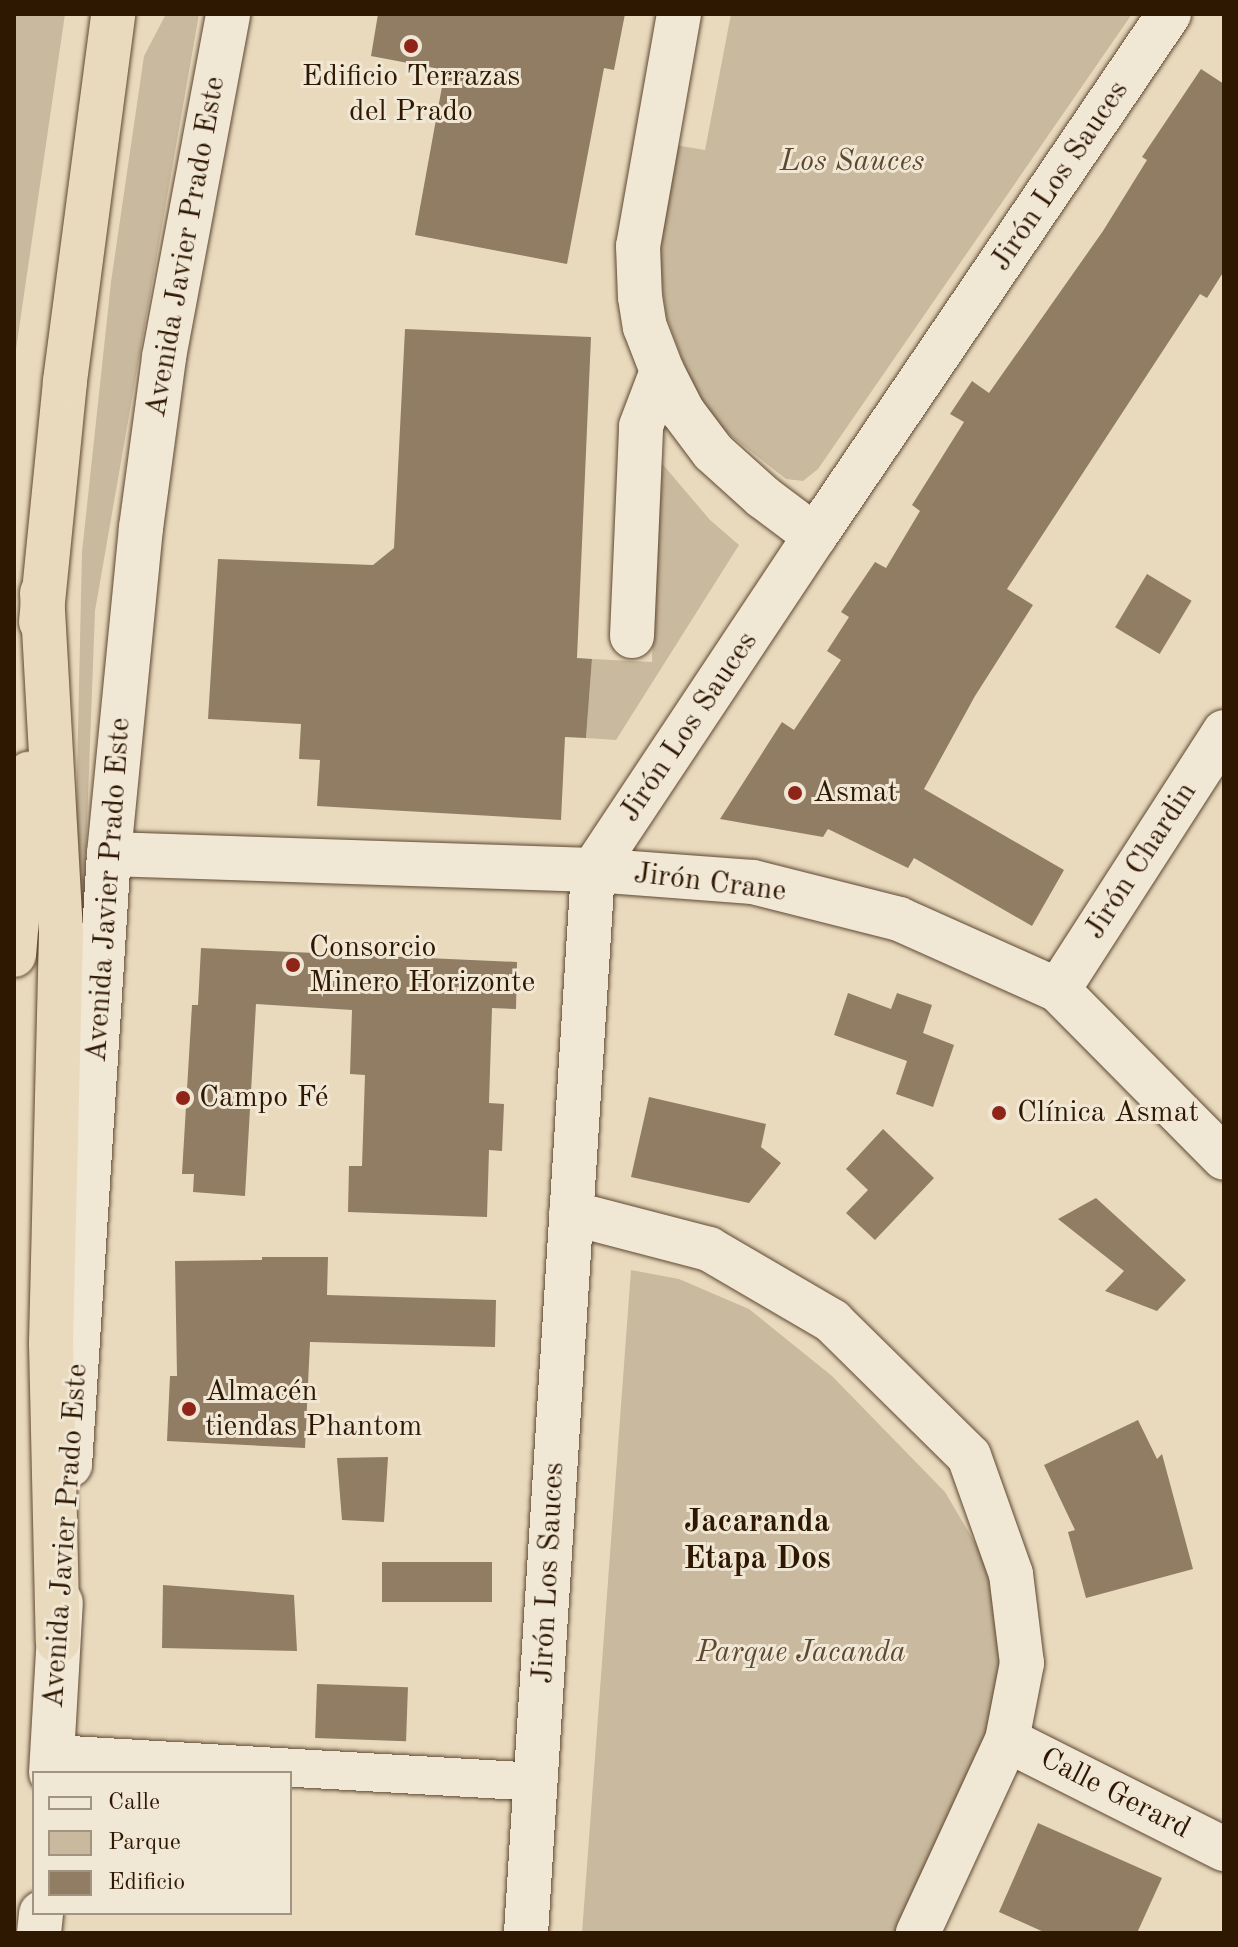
<!DOCTYPE html>
<html>
<head>
<meta charset="utf-8">
<style>
	body { margin:0 }
	#map { position:relative; width:1238px; height:1947px; overflow:hidden; background:#e9dabe; font-family:"Old Standard TT",serif }
	div>[style] { position:absolute }
	.green>* { inset:0; background:#c9b99e }
	.building>* { inset:0; background:#907d64; transform-origin:0 0 }
	.roads { filter:drop-shadow(0 0 2px #5e4831) drop-shadow(0 0 2px #5e4831) }
	.pedestrian>* { height:38px; margin:-19px; padding:0 19px; transform-origin:19px; border-radius:19px; background:#f1e7d5 }
	.minor>* { height:44px; margin:-22px; padding:0 22px; transform-origin:22px; border-radius:22px; background:#f1e7d5 }
	.tertiary>* { height:44px; margin:-22px; padding:0 22px; transform-origin:22px; border-radius:22px; background:#f1e7d5 }
	.motorway>* { height:44px; margin:-22px; padding:0 22px; transform-origin:22px; border-radius:22px; background:#e9dabe }
	.dots>* { width:22px; height:22px; translate:-50% -50%; box-sizing:border-box; border:4px solid #f1e7d5; border-radius:50% }
	span { translate:-50% -50%; white-space:nowrap; text-align:center; line-height:1.15; -webkit-text-stroke:6px #f1e7d5; paint-order:stroke }
	.poi-label { font-size:30px; color:#2f1802 }
	.left { translate:0 -50%; text-align:left }
	.park-label { font-size:30px; color:#5d4831; font-style:italic }
	.street-label { font-size:30px; color:#2f1802 }
	.neighbourhood-label { font-size:32px; color:#2f1802; font-weight:700 }
	.frame { position:absolute; inset:0; border:16px solid #2f1802; pointer-events:none }
	.legend { position:absolute; left:32px; top:1771px; width:260px; height:144px; box-sizing:border-box; background:#f1e7d5; border:2px solid #a39481; margin:0; padding:10px 14px; list-style:none; font-size:24px; color:#2f1802 }
	.legend li { display:flex; align-items:center; gap:16px; height:40px }
	.legend b { width:40px; border:2px solid #a39481 }
</style>
</head>
<body>
<div id="map">
	<div class="green">
		<div style="clip-path:polygon(14px 14px,65px 14px,14px 363px)"></div>
		<div style="clip-path:polygon(166px 14px,199px 14px,95px 611px,82px 957px,73px 954px,82px 552px,111px 282px,144px 56px)"></div>
		<div style="clip-path:polygon(731px 14px,1132px 14px,818px 469px,803px 481px,786px 479px,721px 428px,694px 391px,666px 315px,660px 267px,662px 218px,675px 145px,705px 150px)"></div>
		<div style="clip-path:polygon(659px 460px,710px 520px,739px 545px,616px 740px,586px 738px,592px 659px,652px 662px)"></div>
		<div style="clip-path:polygon(631px 1270px,679px 1279px,749px 1309px,832px 1376px,945px 1492px,978px 1548px,1000px 1608px,999px 1690px,994px 1715px,898px 1933px,582px 1933px)"></div>
	</div>
	<div class="building">
		<div style="clip-path:polygon(378px 14px,625px 14px,614px 70px,604px 68px,567px 264px,415px 235px,445px 70px,371px 56px)"></div>
		<div style="clip-path:polygon(1201px 69px,1224px 84px,1224px 271px,1207px 298px,1200px 294px,1007px 589px,1033px 605px,975px 696px,924px 789px,1064px 870px,1032px 926px,914px 858px,908px 868px,828px 829px,823px 837px,720px 819px,782px 722px,794px 730px,841px 660px,827px 651px,849px 617px,841px 612px,875px 562px,886px 568px,920px 511px,912px 505px,964px 422px,950px 414px,972px 381px,989px 393px,1103px 231px,1147px 160px,1142px 157px)"></div>
		<div style="clip-path:polygon(405px 329px,591px 337px,577px 658px,592px 659px,586px 738px,565px 737px,561px 820px,317px 806px,320px 760px,299px 759px,301px 724px,208px 719px,218px 559px,373px 565px,394px 548px)"></div>
		<div style="left:1147px;top:574px;width:52px;height:62px;rotate:31deg"></div>
		<div style="clip-path:polygon(201px 948px,517px 962px,516px 1009px,492px 1008px,489px 1103px,504px 1104px,502px 1151px,489px 1150px,487px 1217px,348px 1212px,349px 1166px,362px 1166px,365px 1075px,350px 1074px,352px 1010px,256px 1004px,245px 1196px,193px 1192px,194px 1174px,182px 1174px,192px 1005px,198px 1005px)"></div>
		<div style="clip-path:polygon(848px 993px,891px 1009px,897px 993px,932px 1005px,923px 1033px,954px 1045px,933px 1107px,896px 1094px,907px 1061px,834px 1035px)"></div>
		<div style="clip-path:polygon(649px 1097px,766px 1124px,761px 1147px,781px 1163px,749px 1203px,631px 1177px)"></div>
		<div style="clip-path:polygon(883px 1129px,934px 1178px,875px 1240px,846px 1213px,868px 1190px,846px 1169px)"></div>
		<div style="clip-path:polygon(1096px 1198px,1186px 1280px,1157px 1311px,1105px 1291px,1124px 1271px,1058px 1219px)"></div>
		<div style="clip-path:polygon(262px 1257px,328px 1257px,327px 1295px,496px 1300px,495px 1347px,310px 1342px,305px 1448px,167px 1441px,170px 1376px,177px 1376px,175px 1261px,262px 1260px)"></div>
		<div style="clip-path:polygon(1138px 1420px,1157px 1459px,1162px 1454px,1193px 1569px,1086px 1598px,1068px 1532px,1075px 1530px,1044px 1465px)"></div>
		<div style="clip-path:polygon(388px 1457px,384px 1522px,342px 1520px,337px 1458px)"></div>
		<div style="left:492px;top:1562px;width:40px;height:110px;rotate:90deg"></div>
		<div style="clip-path:polygon(163px 1585px,294px 1595px,297px 1651px,162px 1648px)"></div>
		<div style="left:317px;top:1684px;width:91px;height:54px;rotate:2deg"></div>
		<div style="clip-path:polygon(1038px 1823px,1162px 1878px,1137px 1933px,1046px 1933px,999px 1912px)"></div>
	</div>
	<div class="roads">
		<div class="pedestrian">
			<div style="left:53px;top:1754px;width:484px;rotate:3.3deg"></div>
		</div>
		<div class="minor">
			<div style="left:679px;top:14px;width:236px;rotate:100deg"></div>
			<div style="left:638px;top:246px;width:51px;rotate:87.8deg"></div>
			<div style="left:640px;top:297px;width:30px;rotate:81deg"></div>
			<div style="left:645px;top:327px;width:47px;rotate:68.9deg"></div>
			<div style="left:662px;top:371px;width:46px;rotate:62.9deg"></div>
			<div style="left:683px;top:412px;width:50px;rotate:53.1deg"></div>
			<div style="left:713px;top:452px;width:67px;rotate:42deg"></div>
			<div style="left:763px;top:497px;width:65px;rotate:36.9deg"></div>
			<div style="left:632px;top:636px;width:210px;rotate:-87.5deg"></div>
			<div style="left:641px;top:426px;width:59px;rotate:-69.1deg"></div>
			<div style="left:109px;top:854px;width:484px;rotate:1.9deg"></div>
			<div style="left:593px;top:870px;width:160px;rotate:4.3deg"></div>
			<div style="left:753px;top:882px;width:151px;rotate:14.2deg"></div>
			<div style="left:899px;top:919px;width:174px;rotate:24.1deg"></div>
			<div style="left:1058px;top:990px;width:236px;rotate:45.3deg"></div>
			<div style="left:1058px;top:990px;width:307px;rotate:-57.2deg"></div>
			<div style="left:571px;top:1213px;width:143px;rotate:14.6deg"></div>
			<div style="left:709px;top:1249px;width:143px;rotate:30.3deg"></div>
			<div style="left:832px;top:1321px;width:192px;rotate:44.6deg"></div>
			<div style="left:969px;top:1456px;width:125px;rotate:70.4deg"></div>
			<div style="left:1011px;top:1574px;width:90px;rotate:83deg"></div>
			<div style="left:1022px;top:1663px;width:78px;rotate:101deg"></div>
			<div style="left:1007px;top:1740px;width:213px;rotate:114.8deg"></div>
			<div style="left:1007px;top:1740px;width:243px;rotate:26.7deg"></div>
			<div style="left:526px;top:1933px;width:1065px;rotate:-86.39deg"></div>
			<div style="left:593px;top:870px;width:401px;rotate:-56.4deg"></div>
			<div style="left:815px;top:536px;width:631px;rotate:-55.86deg"></div>
		</div>
		<div class="tertiary">
			<div style="left:70px;top:1465px;width:612px;rotate:-86.35deg"></div>
			<div style="left:109px;top:854px;width:328px;rotate:-84.4deg"></div>
			<div style="left:141px;top:528px;width:173px;rotate:-82.3deg"></div>
			<div style="left:164px;top:357px;width:349px;rotate:-79.4deg"></div>
			<div style="left:51px;top:1773px;width:171px;rotate:-86.7deg"></div>
			<div style="left:39px;top:1933px;width:20px;rotate:-84deg"></div>
		</div>
		<div class="motorway">
			<div style="left:42px;top:593px;width:341px;rotate:86.8deg"></div>
			<div style="left:61px;top:933px;width:410px;rotate:91.4deg"></div>
			<div style="left:51px;top:1343px;width:298px;rotate:88.7deg"></div>
			<div style="left:41px;top:622px;width:242px;rotate:-84.3deg"></div>
			<div style="left:65px;top:381px;width:370px;rotate:-82.5deg"></div>
			<div style="left:14px;top:955px;width:182px;rotate:-85.3deg"></div>
		</div>
	</div>
	<div class="dots">
		<div style="left:411px;top:46px;background:#8f2418"></div>
		<div style="left:795px;top:793px;background:#8f2418"></div>
		<div style="left:293px;top:965px;background:#8f2418"></div>
		<div style="left:183px;top:1098px;background:#8f2418"></div>
		<div style="left:999px;top:1113px;background:#8f2418"></div>
		<div style="left:189px;top:1409px;background:#8f2418"></div>
	</div>
	<div class="poi-label">
		<span style="left:411px;top:94px">Edificio Terrazas<br>del Prado</span>
		<span class="left" style="left:813px;top:793px">Asmat</span>
		<span class="left" style="left:309px;top:965px">Consorcio<br>Minero Horizonte</span>
		<span class="left" style="left:199px;top:1098px">Campo Fé</span>
		<span class="left" style="left:1017px;top:1113px">Clínica Asmat</span>
		<span class="left" style="left:205px;top:1409px">Almacén<br>tiendas Phantom</span>
	</div>
	<div class="park-label">
		<span style="left:852px;top:162px">Los Sauces</span>
		<span style="left:801px;top:1653px">Parque Jacanda</span>
	</div>
	<div class="street-label">
		<span style="left:1060px;top:176px;rotate:-56deg">Jirón Los Sauces</span>
		<span style="left:186px;top:247px;rotate:-80deg">Avenida Javier Prado Este</span>
		<span style="left:689px;top:727px;rotate:-56deg">Jirón Los Sauces</span>
		<span style="left:1141px;top:861px;rotate:-57deg">Jirón Chardin</span>
		<span style="left:710px;top:883px;rotate:7deg">Jirón Crane</span>
		<span style="left:109px;top:890px;rotate:-86deg">Avenida Javier Prado Este</span>
		<span style="left:66px;top:1536px;rotate:-86deg">Avenida Javier Prado Este</span>
		<span style="left:549px;top:1573px;rotate:-87deg">Jirón Los Sauces</span>
		<span style="left:1115px;top:1794px;rotate:27deg">Calle Gerard</span>
	</div>
	<div class="neighbourhood-label">
		<span style="left:757px;top:1542px">Jacaranda<br>Etapa Dos</span>
	</div>
	<div class="frame"></div>
	<ul class="legend">
	<li><b style="height:10px;background:#f1e7d5"></b>Calle</li>
	<li><b style="height:22px;background:#c9b99e"></b>Parque</li>
	<li><b style="height:22px;background:#907d64"></b>Edificio</li>
	</ul>
</div>
</body>
</html>
